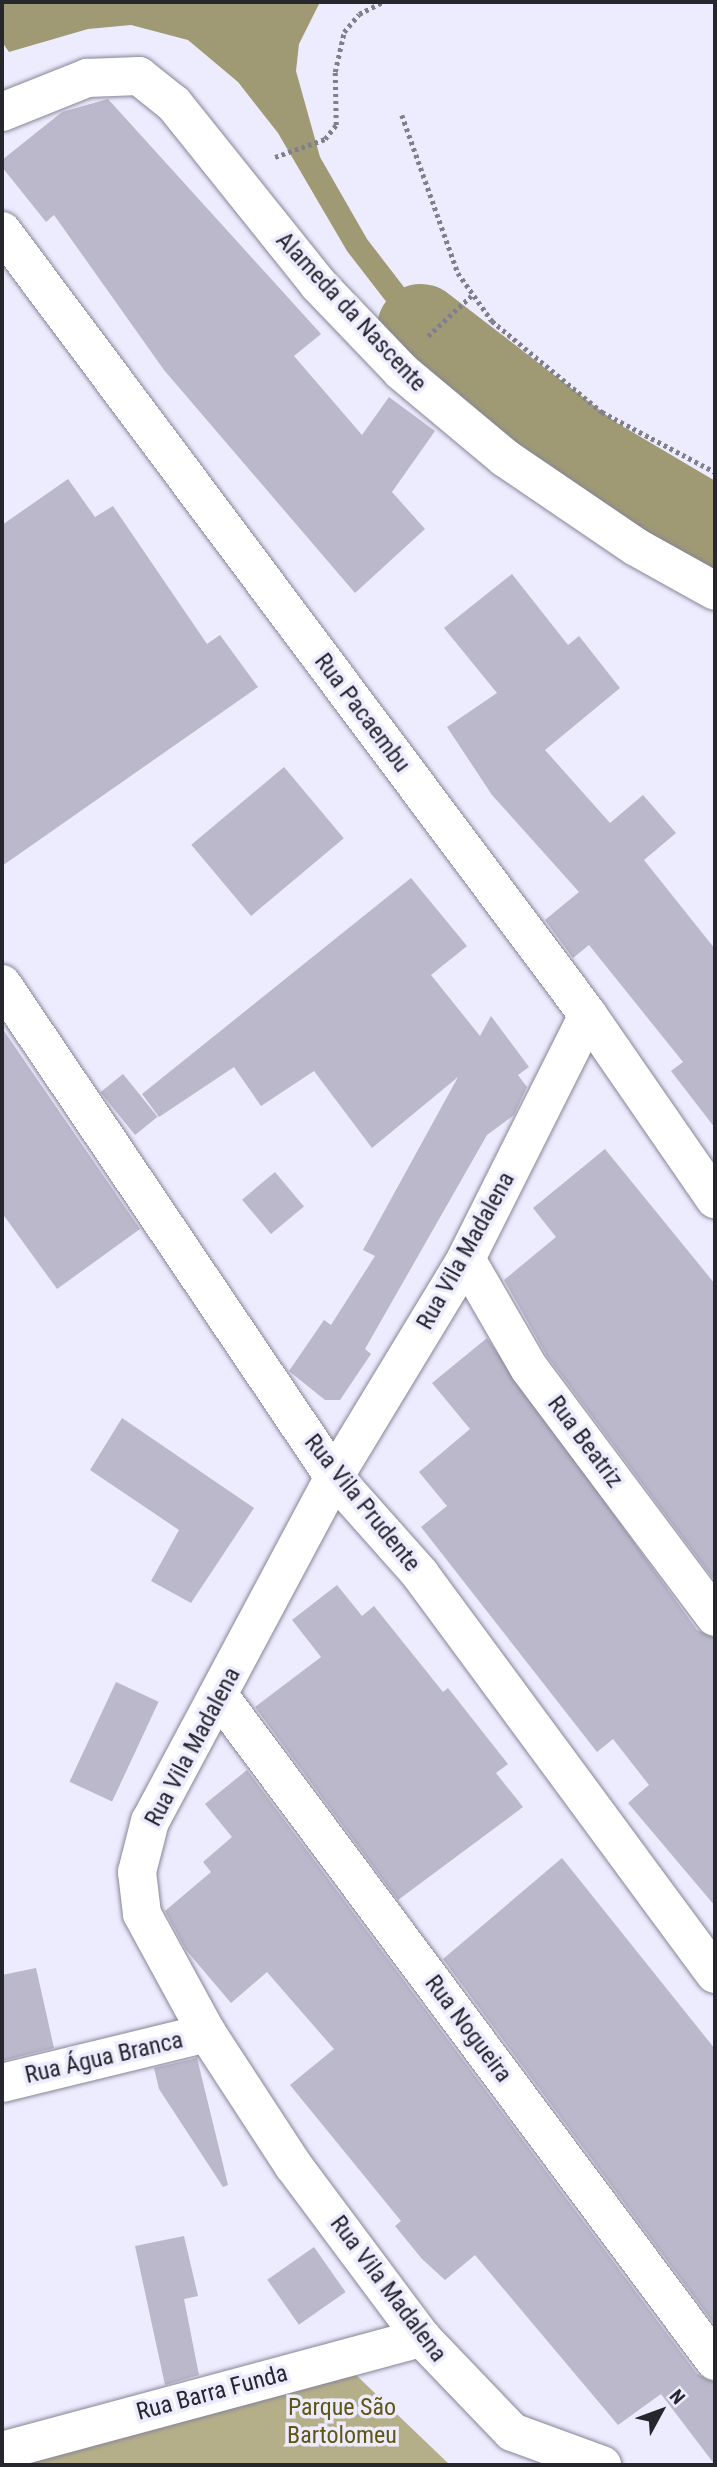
<!DOCTYPE html>
<html>
<head>
<meta charset="utf-8">
<style>
	body { margin:0 }
	#map { position:relative; width:717px; height:2467px; overflow:hidden; background:#edebfe; font-family:"Roboto Condensed",sans-serif }
	div>[style] { position:absolute }
	.forest>* { inset:0; background:#b5af89 }
	.water>* { inset:0; background:#9f9a74 }
	.river>* { height:88px; margin:-44px; padding:0 44px; transform-origin:44px; border-radius:44px; background:#9f9a74 }
	.building>* { inset:0; background:#bab8ca; transform-origin:0 0 }
	.path>* { height:4.5px; margin-top:-2.25px; transform-origin:0; background:repeating-linear-gradient(90deg,#807f8c 0 3.5px,transparent 0 7px) }
	.roads { filter:drop-shadow(0 0 2px #878597) drop-shadow(0 0 2px #878597) }
	.street>* { height:38px; margin:-19px; padding:0 19px; transform-origin:19px; border-radius:19px; background:#fff }
	span { translate:-50% -50%; white-space:nowrap; text-align:center; line-height:1.15; -webkit-text-stroke:7px #edebfe; paint-order:stroke }
	.street-label { font-size:24px; color:#26262d }
	.park-label { font-size:24px; color:#5f5515 }
	.frame { position:absolute; inset:0; border:4px solid #26262d; pointer-events:none }
	.north { position:absolute; left:626px; top:2376px; width:70px; height:70px; -webkit-text-stroke:5px #edebfe; paint-order:stroke; rotate:49deg; font-size:19px; font-weight:700; line-height:28px; text-align:center; color:#26262d }
	.north::after { content:''; display:block; margin:auto; width:24px; height:32px; background:#26262d; clip-path:polygon(50% 0,100% 100%,50% 72%,0 100%) }
</style>
</head>
<body>
<div id="map">
	<div class="forest">
		<div style="clip-path:polygon(355px 2374px,450px 2465px,2px 2465px)"></div>
	</div>
	<div class="water">
		<div style="clip-path:polygon(2px 2px,320px 2px,299px 44px,296px 71px,320px 157px,367px 239px,430px 321px,412px 335px,347px 251px,278px 133px,238px 82px,188px 40px,131px 25px,88px 29px,9px 52px,2px 42px)"></div>
	</div>
	<div class="river">
		<div style="left:421px;top:328px;width:213px;rotate:37.6deg"></div>
		<div style="left:590px;top:458px;width:145px;rotate:30.6deg"></div>
	</div>
	<div class="building">
		<div style="clip-path:polygon(108px 99px,321px 334px,294px 356px,362px 435px,389px 397px,435px 431px,392px 492px,425px 529px,355px 593px,164px 370px,54px 215px,46px 222px,2px 167px,2px 160px,62px 112px)"></div>
		<div style="clip-path:polygon(68px 479px,95px 517px,113px 506px,207px 644px,220px 635px,258px 687px,2px 866px,2px 525px)"></div>
		<div style="clip-path:polygon(512px 574px,568px 645px,579px 636px,620px 688px,545px 750px,610px 823px,643px 795px,676px 833px,644px 860px,715px 949px,715px 1128px,671px 1071px,683px 1062px,589px 945px,573px 958px,545px 920px,579px 892px,492px 795px,447px 727px,497px 693px,444px 628px)"></div>
		<div style="left:284px;top:767px;width:93px;height:121px;rotate:50deg"></div>
		<div style="clip-path:polygon(411px 878px,467px 946px,431px 975px,480px 1036px,491px 1016px,529px 1067px,518px 1075px,527px 1087px,514px 1115px,487px 1135px,365px 1349px,371px 1354px,340px 1400px,325px 1400px,289px 1371px,324px 1320px,331px 1325px,375px 1256px,363px 1250px,458px 1077px,372px 1148px,314px 1071px,261px 1106px,234px 1067px,159px 1117px,142px 1094px)"></div>
		<div style="clip-path:polygon(2px 1028px,140px 1229px,57px 1289px,2px 1213px)"></div>
		<div style="left:123px;top:1074px;width:55px;height:29px;rotate:51deg"></div>
		<div style="clip-path:polygon(605px 1149px,715px 1284px,715px 1581px,547px 1356px,504px 1280px,556px 1237px,533px 1208px)"></div>
		<div style="left:275px;top:1172px;width:45px;height:43px;rotate:50deg"></div>
		<div style="clip-path:polygon(487px 1338px,697px 1630px,715px 1638px,715px 1906px,628px 1803px,649px 1785px,613px 1739px,597px 1752px,421px 1527px,447px 1506px,419px 1472px,470px 1429px,432px 1383px)"></div>
		<div style="clip-path:polygon(122px 1418px,254px 1508px,191px 1603px,151px 1581px,179px 1530px,90px 1470px)"></div>
		<div style="clip-path:polygon(337px 1585px,362px 1616px,374px 1606px,443px 1692px,448px 1688px,508px 1764px,496px 1773px,523px 1807px,398px 1900px,255px 1707px,321px 1657px,292px 1620px)"></div>
		<div style="left:116px;top:1682px;width:47px;height:110px;rotate:25deg"></div>
		<div style="clip-path:polygon(247px 1770px,697px 2374px,715px 2382px,715px 2465px,661px 2394px,618px 2425px,475px 2255px,445px 2280px,422px 2259px,395px 2226px,401px 2221px,290px 2085px,334px 2049px,267px 1972px,231px 2003px,186px 1950px,165px 1911px,211px 1872px,203px 1862px,232px 1837px,205px 1804px)"></div>
		<div style="clip-path:polygon(562px 1858px,715px 2049px,715px 2325px,443px 1959px)"></div>
		<div style="clip-path:polygon(36px 1968px,54px 2048px,2px 2061px,2px 1975px)"></div>
		<div style="clip-path:polygon(197px 2058px,228px 2185px,223px 2187px,159px 2089px,154px 2068px)"></div>
		<div style="clip-path:polygon(184px 2236px,198px 2296px,184px 2299px,199px 2375px,165px 2385px,135px 2246px)"></div>
		<div style="left:314px;top:2247px;width:55px;height:57px;rotate:55deg"></div>
	</div>
	<div class="path">
		<div style="left:402px;top:115px;width:168px;rotate:70.5deg"></div>
		<div style="left:458px;top:273px;width:59px;rotate:54.7deg"></div>
		<div style="left:492px;top:321px;width:143px;rotate:39.6deg"></div>
		<div style="left:602px;top:412px;width:128px;rotate:28deg"></div>
		<div style="left:275px;top:157px;width:53px;rotate:-19.8deg"></div>
		<div style="left:325px;top:139px;width:18px;rotate:-52deg"></div>
		<div style="left:336px;top:125px;width:53px;rotate:-91.1deg"></div>
		<div style="left:335px;top:72px;width:41px;rotate:-77.3deg"></div>
		<div style="left:344px;top:32px;width:23px;rotate:-50deg"></div>
		<div style="left:359px;top:14px;width:27px;rotate:-27deg"></div>
		<div style="left:428px;top:336px;width:59px;rotate:-42.9deg"></div>
	</div>
	<div class="roads">
		<div class="street">
			<div style="left:2px;top:112px;width:92px;rotate:-21.8deg"></div>
			<div style="left:87px;top:78px;width:52px;rotate:-2.2deg"></div>
			<div style="left:139px;top:76px;width:45px;rotate:38.7deg"></div>
			<div style="left:174px;top:104px;width:231px;rotate:51.3deg"></div>
			<div style="left:318px;top:284px;width:120px;rotate:46.3deg"></div>
			<div style="left:401px;top:371px;width:136px;rotate:39.9deg"></div>
			<div style="left:505px;top:458px;width:158px;rotate:34.2deg"></div>
			<div style="left:636px;top:547px;width:90px;rotate:29.1deg"></div>
			<div style="left:2px;top:231px;width:979px;rotate:53.22deg"></div>
			<div style="left:588px;top:1015px;width:224px;rotate:55.4deg"></div>
			<div style="left:2px;top:984px;width:594px;rotate:56.04deg"></div>
			<div style="left:334px;top:1477px;width:130px;rotate:48.4deg"></div>
			<div style="left:420px;top:1574px;width:497px;rotate:53.6deg"></div>
			<div style="left:588px;top:1015px;width:273px;rotate:116.6deg"></div>
			<div style="left:466px;top:1259px;width:255px;rotate:121.2deg"></div>
			<div style="left:334px;top:1477px;width:390px;rotate:118.1deg"></div>
			<div style="left:150px;top:1821px;width:53px;rotate:104.3deg"></div>
			<div style="left:137px;top:1872px;width:42px;rotate:83.2deg"></div>
			<div style="left:142px;top:1914px;width:136px;rotate:61.4deg"></div>
			<div style="left:207px;top:2033px;width:158px;rotate:56.9deg"></div>
			<div style="left:293px;top:2165px;width:216px;rotate:53.3deg"></div>
			<div style="left:422px;top:2338px;width:130px;rotate:46.2deg"></div>
			<div style="left:512px;top:2432px;width:96px;rotate:20.1deg"></div>
			<div style="left:466px;top:1259px;width:126px;rotate:60deg"></div>
			<div style="left:529px;top:1368px;width:311px;rotate:53.2deg"></div>
			<div style="left:220px;top:1697px;width:828px;rotate:53.3deg"></div>
			<div style="left:2px;top:2083px;width:211px;rotate:-13.7deg"></div>
			<div style="left:2px;top:2451px;width:435px;rotate:-15.1deg"></div>
		</div>
	</div>
	<div class="street-label">
		<span style="left:351px;top:312px;rotate:47deg">Alameda da Nascente</span>
		<span style="left:362px;top:713px;rotate:53deg">Rua Pacaembu</span>
		<span style="left:466px;top:1251px;rotate:-61deg">Rua Vila Madalena</span>
		<span style="left:585px;top:1442px;rotate:53deg">Rua Beatriz</span>
		<span style="left:362px;top:1503px;rotate:51deg">Rua Vila Prudente</span>
		<span style="left:193px;top:1747px;rotate:-62deg">Rua Vila Madalena</span>
		<span style="left:468px;top:2029px;rotate:53deg">Rua Nogueira</span>
		<span style="left:104px;top:2058px;rotate:-13deg">Rua Água Branca</span>
		<span style="left:388px;top:2289px;rotate:53deg">Rua Vila Madalena</span>
		<span style="left:212px;top:2393px;rotate:-15deg">Rua Barra Funda</span>
	</div>
	<div class="park-label">
		<span style="left:342px;top:2422px">Parque São<br>Bartolomeu</span>
	</div>
	<div class="frame"></div>
	<div class="north">N</div>
</div>
</body>
</html>
